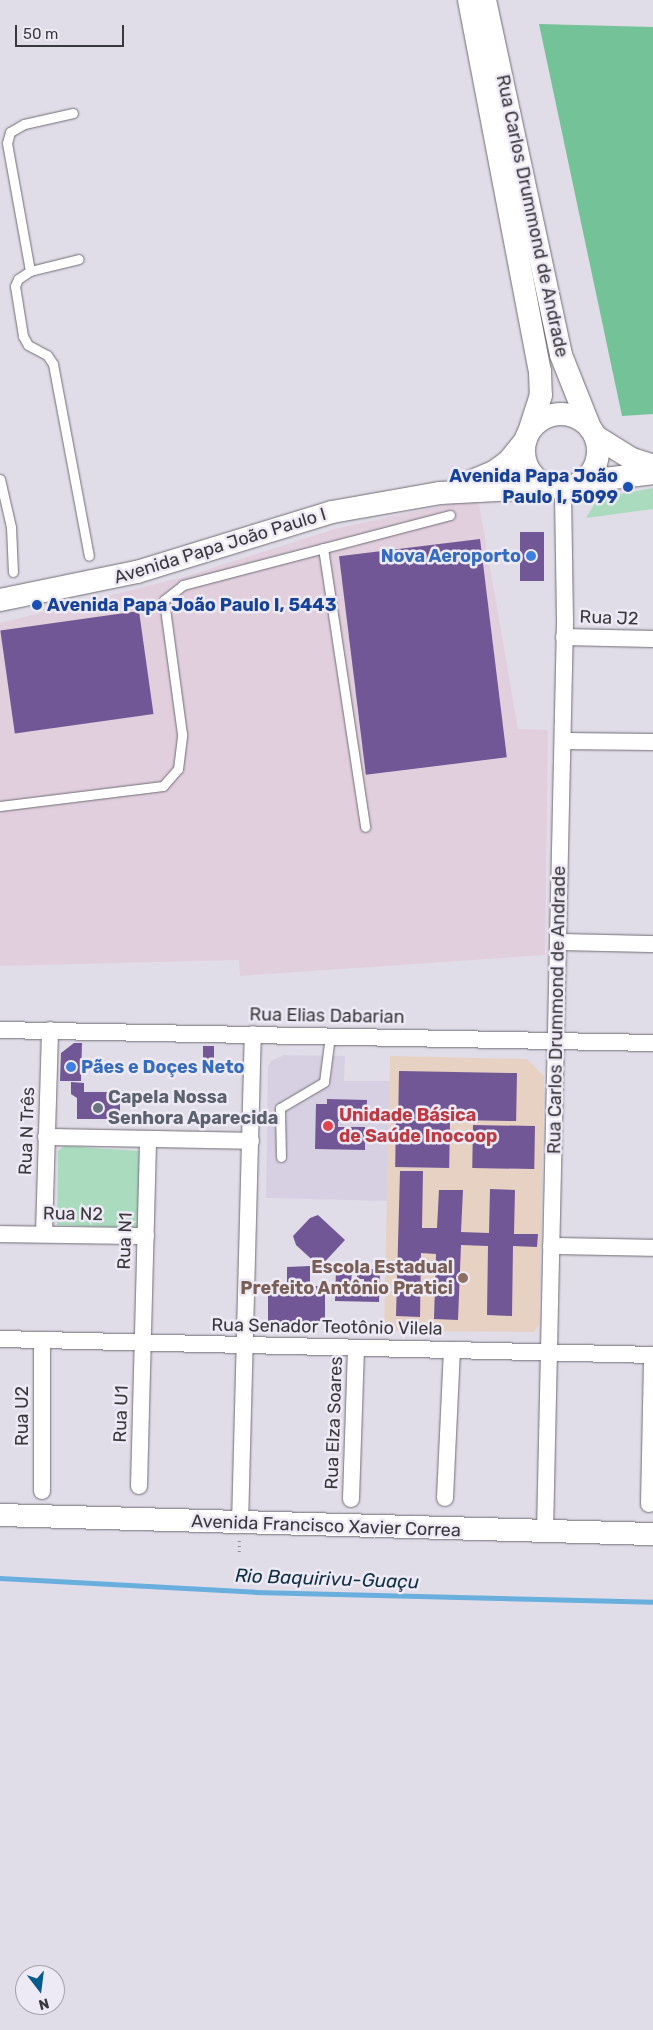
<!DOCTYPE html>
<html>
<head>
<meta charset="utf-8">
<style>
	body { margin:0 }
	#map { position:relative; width:653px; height:2030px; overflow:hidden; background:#e1dde8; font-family:Rubik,sans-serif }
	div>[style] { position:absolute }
	.built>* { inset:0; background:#d7d0e2 }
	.industrial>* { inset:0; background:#e2cfde }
	.education>* { inset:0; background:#e6d1c3 }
	.green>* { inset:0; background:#aadbbe }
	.forest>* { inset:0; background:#74c398 }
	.stream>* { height:4.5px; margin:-2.25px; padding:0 2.25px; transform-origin:2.25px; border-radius:2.25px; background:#68afde }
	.building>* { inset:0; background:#715795; transform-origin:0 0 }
	.path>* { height:2.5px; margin-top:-1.25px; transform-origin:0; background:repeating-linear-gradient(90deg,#8f8c94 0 1px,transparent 0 5px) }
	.roads { filter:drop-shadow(0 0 1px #706d76) drop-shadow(0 0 1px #706d76) }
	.lane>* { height:9px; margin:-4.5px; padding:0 4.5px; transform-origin:4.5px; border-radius:4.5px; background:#fff }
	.street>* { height:16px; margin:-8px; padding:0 8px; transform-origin:8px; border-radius:8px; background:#fff }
	.secondary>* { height:22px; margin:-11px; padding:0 11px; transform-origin:11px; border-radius:11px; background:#fff }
	.secondary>.ring { margin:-11px; padding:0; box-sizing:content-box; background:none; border:22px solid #fff; border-radius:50% }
	.dots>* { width:14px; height:14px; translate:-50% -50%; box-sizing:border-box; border:2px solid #eeeaf5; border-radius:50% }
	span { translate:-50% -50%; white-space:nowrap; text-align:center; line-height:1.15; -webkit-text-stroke:5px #eeeaf5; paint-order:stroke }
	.street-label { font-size:18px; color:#39383c }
	.transit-label { font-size:18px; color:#164399; font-weight:700 }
	.right { translate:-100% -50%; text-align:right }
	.left { translate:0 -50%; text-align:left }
	.shop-label { font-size:18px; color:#366cbe; font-weight:700 }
	.worship-label { font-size:18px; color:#5b616d; font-weight:700 }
	.health-label { font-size:18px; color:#be3a42; font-weight:700 }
	.education-label { font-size:18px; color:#785e54; font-weight:700 }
	.water-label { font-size:19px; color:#0f2f43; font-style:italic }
	.north { position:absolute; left:15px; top:1965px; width:50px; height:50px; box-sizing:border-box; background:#eeeaf5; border:1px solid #a6a3ab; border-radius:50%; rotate:165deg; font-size:14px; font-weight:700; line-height:20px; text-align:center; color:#39383c }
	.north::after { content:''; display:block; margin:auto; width:18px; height:22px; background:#025c8d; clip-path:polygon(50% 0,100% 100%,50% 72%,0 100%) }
	.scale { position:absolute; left:15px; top:25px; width:109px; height:22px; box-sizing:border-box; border:2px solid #39383c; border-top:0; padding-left:6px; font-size:15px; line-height:18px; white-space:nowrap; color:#39383c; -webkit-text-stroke:4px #eeeaf5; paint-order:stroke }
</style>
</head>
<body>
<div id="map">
	<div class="built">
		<div style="clip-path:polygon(284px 1055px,345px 1056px,344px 1081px,390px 1081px,387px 1201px,266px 1198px,268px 1067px,271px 1061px)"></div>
	</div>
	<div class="industrial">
		<div style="clip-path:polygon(478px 498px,518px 729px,548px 730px,545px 955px,240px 976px,239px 960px,0 966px,0 623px,187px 576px,338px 528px)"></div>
	</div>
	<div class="education">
		<div style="clip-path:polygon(390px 1056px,527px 1059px,544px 1076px,539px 1324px,534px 1332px,384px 1331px)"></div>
	</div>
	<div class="green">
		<div style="clip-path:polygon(653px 488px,653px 509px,586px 518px,598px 498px)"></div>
		<div style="clip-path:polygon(64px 1146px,140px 1151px,138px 1228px,57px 1225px,58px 1151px)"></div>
	</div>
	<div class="forest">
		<div style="clip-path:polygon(539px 24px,653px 27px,653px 414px,622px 416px)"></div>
	</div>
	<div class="stream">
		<div style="left:0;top:1578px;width:255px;rotate:3.1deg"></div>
		<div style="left:255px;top:1592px;width:398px;rotate:1.4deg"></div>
	</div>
	<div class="building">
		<div style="left:520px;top:532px;width:24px;height:49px"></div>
		<div style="left:480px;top:539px;width:220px;height:142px;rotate:83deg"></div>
		<div style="left:139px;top:611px;width:104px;height:140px;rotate:82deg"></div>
		<div style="clip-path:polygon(74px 1043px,82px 1043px,81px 1081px,60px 1081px,61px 1053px)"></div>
		<div style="left:203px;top:1046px;width:11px;height:17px"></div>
		<div style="left:399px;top:1071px;width:118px;height:48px;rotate:1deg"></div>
		<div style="clip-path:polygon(71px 1082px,84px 1083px,84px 1092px,120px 1092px,120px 1119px,77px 1119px,77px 1098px,71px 1094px)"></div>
		<div style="clip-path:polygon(327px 1099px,367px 1100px,366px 1121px,338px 1121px,338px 1127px,365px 1127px,365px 1150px,315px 1149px,316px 1104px,327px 1104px)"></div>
		<div style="left:396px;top:1120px;width:54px;height:47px;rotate:1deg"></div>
		<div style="left:473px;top:1125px;width:62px;height:43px;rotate:1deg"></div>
		<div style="clip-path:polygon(400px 1171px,423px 1171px,422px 1228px,437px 1228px,439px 1190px,463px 1190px,461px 1232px,489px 1233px,490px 1189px,515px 1190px,514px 1234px,538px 1234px,537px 1247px,513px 1246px,512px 1316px,487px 1315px,488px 1246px,461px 1245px,458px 1320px,434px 1319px,436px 1254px,421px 1253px,420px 1317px,396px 1316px)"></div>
		<div style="clip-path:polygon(318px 1215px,345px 1240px,320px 1267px,296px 1245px,293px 1236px,310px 1218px)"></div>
		<div style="clip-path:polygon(310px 1266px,310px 1286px,325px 1286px,325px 1322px,268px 1322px,268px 1285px,287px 1285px,287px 1267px)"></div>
		<div style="clip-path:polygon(336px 1269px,352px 1269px,351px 1287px,364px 1287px,364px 1279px,357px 1279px,357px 1269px,380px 1269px,379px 1302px,335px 1301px)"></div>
	</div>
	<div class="path">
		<div style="left:239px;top:1552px;width:13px;rotate:-90deg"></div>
	</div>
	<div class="roads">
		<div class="lane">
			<div style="left:73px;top:113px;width:50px;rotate:167.3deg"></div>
			<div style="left:24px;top:124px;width:16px;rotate:150deg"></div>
			<div style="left:10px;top:132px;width:11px;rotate:105deg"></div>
			<div style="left:7px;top:143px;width:130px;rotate:79.8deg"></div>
			<div style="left:30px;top:271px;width:14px;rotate:146deg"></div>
			<div style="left:18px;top:279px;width:8px;rotate:113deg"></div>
			<div style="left:15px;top:286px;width:51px;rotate:80.9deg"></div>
			<div style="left:23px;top:336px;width:10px;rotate:61deg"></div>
			<div style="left:28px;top:345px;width:21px;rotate:28deg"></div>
			<div style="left:47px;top:355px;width:11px;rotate:56deg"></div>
			<div style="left:53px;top:364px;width:195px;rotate:79.4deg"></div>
			<div style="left:30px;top:271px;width:50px;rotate:-13.8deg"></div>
			<div style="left:0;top:479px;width:49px;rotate:77.1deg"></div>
			<div style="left:11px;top:527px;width:45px;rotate:87.5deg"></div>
			<div style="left:323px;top:548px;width:282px;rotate:81.4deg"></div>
			<div style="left:0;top:806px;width:164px;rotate:-7deg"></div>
			<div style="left:163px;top:786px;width:23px;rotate:-49deg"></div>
			<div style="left:178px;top:769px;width:35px;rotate:-83deg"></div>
			<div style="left:182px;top:734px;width:135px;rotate:-97.7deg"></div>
			<div style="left:164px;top:600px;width:24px;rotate:-38deg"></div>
			<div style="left:183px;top:585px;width:276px;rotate:-14.7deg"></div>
			<div style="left:281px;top:1157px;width:49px;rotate:-91.2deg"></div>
			<div style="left:280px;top:1108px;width:51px;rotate:-30.6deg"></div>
			<div style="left:324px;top:1082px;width:46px;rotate:-82.6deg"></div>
		</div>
		<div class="street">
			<div style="left:564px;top:637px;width:89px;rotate:1.3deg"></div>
			<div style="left:563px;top:741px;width:90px;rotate:0.6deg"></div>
			<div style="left:558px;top:942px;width:95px;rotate:1.2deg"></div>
			<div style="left:0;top:1030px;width:653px;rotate:1.14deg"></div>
			<div style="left:46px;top:1137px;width:205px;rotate:1.1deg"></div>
			<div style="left:0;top:1234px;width:146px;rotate:0.8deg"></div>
			<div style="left:44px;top:1234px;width:204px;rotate:-88.3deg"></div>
			<div style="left:551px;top:1246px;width:102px;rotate:1.1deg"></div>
			<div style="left:0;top:1339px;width:653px;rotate:1.4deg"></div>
			<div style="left:42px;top:1341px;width:150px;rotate:90deg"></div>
			<div style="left:139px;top:1486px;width:347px;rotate:-88.5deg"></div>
			<div style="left:445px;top:1498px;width:148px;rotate:-87.3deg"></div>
			<div style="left:351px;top:1499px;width:151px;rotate:-88.1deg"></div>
			<div style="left:649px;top:1504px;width:149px;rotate:-88.8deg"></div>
			<div style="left:240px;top:1524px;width:490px;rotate:-88.5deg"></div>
			<div style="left:545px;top:1532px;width:912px;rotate:-88.74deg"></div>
			<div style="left:565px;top:620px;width:133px;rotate:-90.9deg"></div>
		</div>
		<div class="secondary">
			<div style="left:469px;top:0;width:378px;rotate:79.2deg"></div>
			<div style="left:540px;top:371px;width:24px;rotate:88deg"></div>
			<div style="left:541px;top:395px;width:38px;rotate:108deg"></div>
			<div style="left:485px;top:0;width:363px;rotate:77.9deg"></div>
			<div style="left:561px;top:355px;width:79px;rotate:68.3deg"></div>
			<div class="ring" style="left:524px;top:414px;width:52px;height:52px"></div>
			<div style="left:595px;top:436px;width:44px;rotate:31.9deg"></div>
			<div style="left:632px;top:459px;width:22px;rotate:18deg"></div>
			<div style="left:580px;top:482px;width:74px;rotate:-7deg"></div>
			<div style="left:458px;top:487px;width:39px;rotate:-23deg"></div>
			<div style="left:494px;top:472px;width:17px;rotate:-36deg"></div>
			<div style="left:508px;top:462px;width:28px;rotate:-51deg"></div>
			<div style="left:0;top:600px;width:140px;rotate:-11.6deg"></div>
			<div style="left:137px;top:572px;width:204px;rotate:-17.1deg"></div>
			<div style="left:332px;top:512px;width:110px;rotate:-10deg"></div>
			<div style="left:440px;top:493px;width:114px;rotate:-3deg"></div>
			<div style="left:0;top:1515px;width:653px;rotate:1.67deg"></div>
		</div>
	</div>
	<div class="dots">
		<div style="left:628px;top:487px;background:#1a4fb4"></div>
		<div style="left:531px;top:556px;background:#3f7fe0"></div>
		<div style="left:37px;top:605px;background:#1a4fb4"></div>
		<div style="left:71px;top:1067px;background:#3f7fe0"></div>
		<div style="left:98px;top:1108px;background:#6b7280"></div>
		<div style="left:328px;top:1126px;background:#e0444e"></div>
		<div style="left:463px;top:1278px;background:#8d6e63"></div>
	</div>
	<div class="street-label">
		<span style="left:532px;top:216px;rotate:78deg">Rua Carlos Drummond de Andrade</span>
		<span style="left:220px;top:546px;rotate:-17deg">Avenida Papa João Paulo I</span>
		<span style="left:609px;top:618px;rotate:2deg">Rua J2</span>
		<span style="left:557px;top:1010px;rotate:-89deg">Rua Carlos Drummond de Andrade</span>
		<span style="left:327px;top:1016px;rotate:1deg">Rua Elias Dabarian</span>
		<span style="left:27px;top:1131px;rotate:-88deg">Rua N Três</span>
		<span style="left:73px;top:1214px;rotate:1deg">Rua N2</span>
		<span style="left:125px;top:1241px;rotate:-88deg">Rua N1</span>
		<span style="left:327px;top:1327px;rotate:1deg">Rua Senador Teotônio Vilela</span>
		<span style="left:121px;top:1414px;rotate:-88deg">Rua U1</span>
		<span style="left:22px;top:1416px;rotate:-90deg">Rua U2</span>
		<span style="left:334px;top:1423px;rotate:-88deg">Rua Elza Soares</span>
		<span style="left:326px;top:1526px;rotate:2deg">Avenida Francisco Xavier Correa</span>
	</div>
	<div class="transit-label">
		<span class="right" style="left:618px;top:487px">Avenida Papa João<br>Paulo I, 5099</span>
		<span class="left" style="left:47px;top:605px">Avenida Papa João Paulo I, 5443</span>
	</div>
	<div class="shop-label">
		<span class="right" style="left:521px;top:556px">Nova Aeroporto</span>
		<span class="left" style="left:81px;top:1067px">Pães e Doçes Neto</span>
	</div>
	<div class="worship-label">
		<span class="left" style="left:108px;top:1108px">Capela Nossa<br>Senhora Aparecida</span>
	</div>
	<div class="health-label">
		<span class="left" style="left:339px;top:1126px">Unidade Básica<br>de Saúde Inocoop</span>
	</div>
	<div class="education-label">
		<span class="right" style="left:453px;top:1278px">Escola Estadual<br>Prefeito Antônio Pratici</span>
	</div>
	<div class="water-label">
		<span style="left:327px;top:1579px;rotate:2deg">Rio Baquirivu-Guaçu</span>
	</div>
	<div class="north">N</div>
	<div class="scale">50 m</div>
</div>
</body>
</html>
